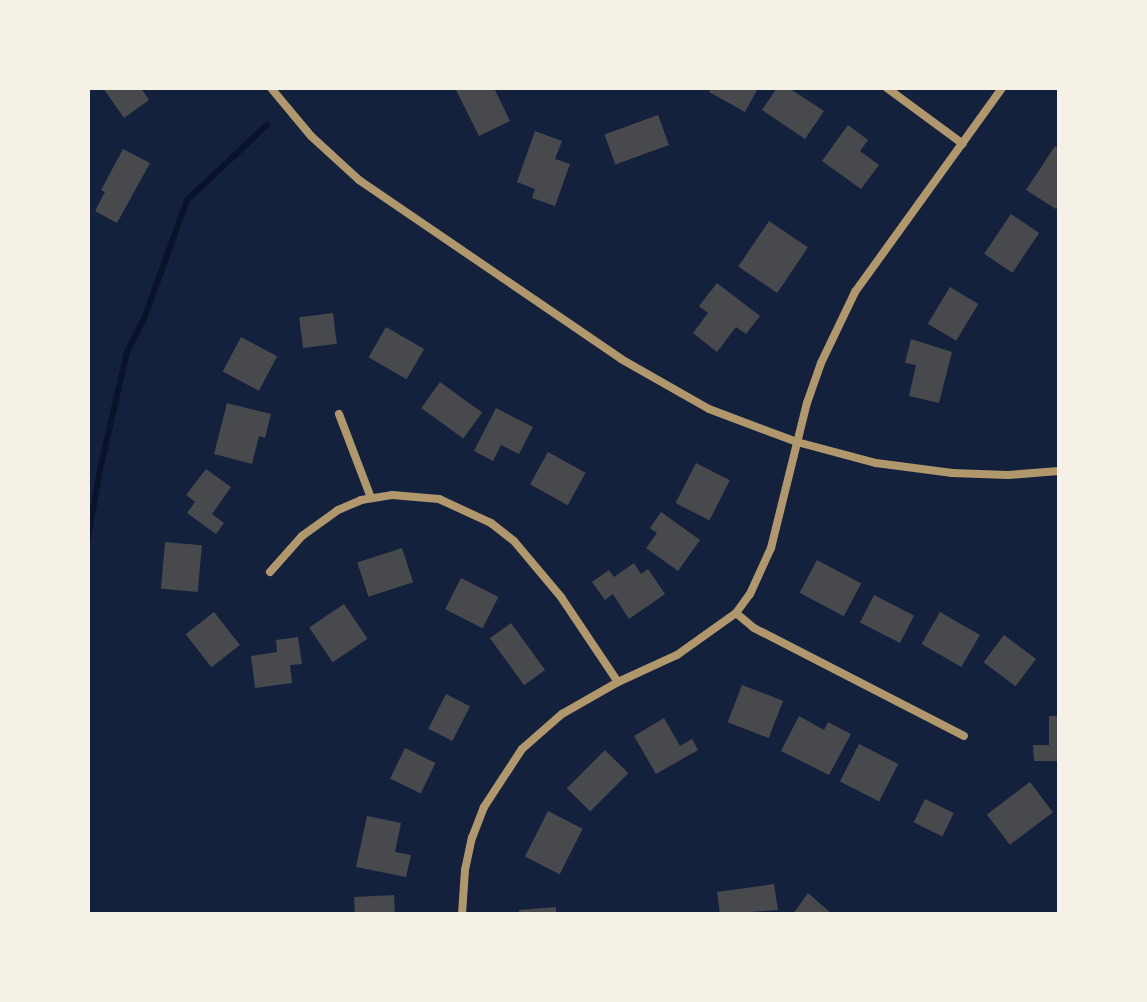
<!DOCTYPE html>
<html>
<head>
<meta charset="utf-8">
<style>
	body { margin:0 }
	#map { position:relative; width:1147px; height:1002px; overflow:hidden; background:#14213d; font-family:"PT Sans",sans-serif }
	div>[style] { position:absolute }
	.stream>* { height:6px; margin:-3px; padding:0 3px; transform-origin:3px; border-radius:3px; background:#0b132b }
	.building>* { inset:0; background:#48494c; transform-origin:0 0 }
	.minor>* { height:8px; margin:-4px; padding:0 4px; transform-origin:4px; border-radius:4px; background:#b1986c }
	span { translate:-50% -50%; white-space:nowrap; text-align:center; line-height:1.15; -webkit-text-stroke:8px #f6f1e7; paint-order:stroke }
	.frame { position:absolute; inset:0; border:90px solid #f6f1e7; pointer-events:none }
</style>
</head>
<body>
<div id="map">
	<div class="stream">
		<div style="left:88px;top:539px;width:66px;rotate:-80.4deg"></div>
		<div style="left:99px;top:474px;width:125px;rotate:-77.1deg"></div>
		<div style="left:127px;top:352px;width:37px;rotate:-63deg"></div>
		<div style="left:144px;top:319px;width:127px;rotate:-70.1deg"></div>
		<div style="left:187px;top:200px;width:110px;rotate:-43.2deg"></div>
	</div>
	<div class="building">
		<div style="clip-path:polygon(103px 88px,141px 88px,149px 100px,124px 118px)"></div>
		<div style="clip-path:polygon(455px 88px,494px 88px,510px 121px,479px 136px)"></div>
		<div style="clip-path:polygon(711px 88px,758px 88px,745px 112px,709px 92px)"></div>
		<div style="clip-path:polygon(777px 88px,789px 88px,824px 111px,805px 139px,762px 110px)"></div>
		<div style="left:658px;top:115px;width:32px;height:57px;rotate:70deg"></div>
		<div style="clip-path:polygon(848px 125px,868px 140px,860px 151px,879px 165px,861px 189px,822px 161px)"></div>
		<div style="clip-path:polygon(535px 131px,562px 141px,555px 159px,570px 164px,555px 206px,532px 198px,535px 189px,517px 182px)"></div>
		<div style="clip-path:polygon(1055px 146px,1059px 149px,1059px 204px,1056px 209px,1026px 190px)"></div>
		<div style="clip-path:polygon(123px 149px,150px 163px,117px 223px,95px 211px,105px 192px,101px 190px)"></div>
		<div style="left:1011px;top:214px;width:34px;height:48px;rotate:34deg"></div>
		<div style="left:769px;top:221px;width:47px;height:55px;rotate:34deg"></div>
		<div style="clip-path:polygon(717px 283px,760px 316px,746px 334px,736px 327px,717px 352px,693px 333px,708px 313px,699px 306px)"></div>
		<div style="left:950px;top:287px;width:33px;height:43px;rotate:31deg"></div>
		<div style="left:333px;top:313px;width:31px;height:34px;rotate:83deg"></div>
		<div style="left:386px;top:327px;width:44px;height:35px;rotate:30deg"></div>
		<div style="left:241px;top:337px;width:41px;height:39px;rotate:28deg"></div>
		<div style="clip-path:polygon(911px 339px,952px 352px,939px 403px,909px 396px,916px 365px,905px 363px)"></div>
		<div style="left:440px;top:382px;width:52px;height:32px;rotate:36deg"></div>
		<div style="clip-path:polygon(227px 403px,271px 414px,265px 438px,259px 436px,252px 464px,214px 454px)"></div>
		<div style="clip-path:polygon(496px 408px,533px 427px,519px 454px,501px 445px,493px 461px,474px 451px)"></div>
		<div style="left:548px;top:452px;width:43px;height:37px;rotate:29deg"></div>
		<div style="left:696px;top:463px;width:38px;height:45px;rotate:27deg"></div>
		<div style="clip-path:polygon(206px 469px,231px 487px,212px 514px,224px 523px,216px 534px,187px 513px,195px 502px,186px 495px)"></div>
		<div style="clip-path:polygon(661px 512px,700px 540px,678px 571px,646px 548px,657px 533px,650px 528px)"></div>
		<div style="left:165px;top:542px;width:37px;height:47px;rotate:5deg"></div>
		<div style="left:402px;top:548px;width:36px;height:47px;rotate:72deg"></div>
		<div style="left:817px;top:560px;width:50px;height:37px;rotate:28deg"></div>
		<div style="clip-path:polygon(634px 563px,641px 574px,648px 569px,665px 594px,629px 619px,613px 594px,605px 600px,592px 582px,609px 570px,614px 577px)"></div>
		<div style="left:461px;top:578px;width:42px;height:35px;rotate:27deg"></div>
		<div style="left:874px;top:595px;width:45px;height:31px;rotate:27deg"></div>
		<div style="left:344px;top:604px;width:42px;height:42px;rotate:56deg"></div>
		<div style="left:214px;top:612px;width:42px;height:36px;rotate:52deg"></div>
		<div style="left:940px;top:612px;width:46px;height:37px;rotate:30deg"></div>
		<div style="left:511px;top:623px;width:58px;height:26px;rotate:54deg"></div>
		<div style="left:1004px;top:635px;width:40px;height:34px;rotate:37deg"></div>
		<div style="clip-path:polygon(298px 637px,302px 664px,290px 665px,292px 683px,255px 688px,251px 656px,277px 652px,276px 640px)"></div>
		<div style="left:742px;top:685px;width:44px;height:40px;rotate:21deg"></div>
		<div style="left:446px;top:694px;width:27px;height:39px;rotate:27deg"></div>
		<div style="clip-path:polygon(799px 716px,824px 730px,828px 722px,851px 734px,829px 775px,781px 751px)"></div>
		<div style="clip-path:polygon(1049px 716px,1059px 716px,1059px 761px,1034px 761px,1033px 745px,1049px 745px)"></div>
		<div style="clip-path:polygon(664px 718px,680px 746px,692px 739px,698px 750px,656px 774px,634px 736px)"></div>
		<div style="left:859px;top:744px;width:44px;height:42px;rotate:27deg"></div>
		<div style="left:405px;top:748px;width:34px;height:34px;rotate:26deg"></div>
		<div style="left:605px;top:750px;width:33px;height:54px;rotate:45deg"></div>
		<div style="left:1030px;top:782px;width:38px;height:54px;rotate:53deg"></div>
		<div style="left:925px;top:799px;width:32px;height:26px;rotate:26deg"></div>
		<div style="left:548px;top:811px;width:39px;height:51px;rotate:27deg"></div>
		<div style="clip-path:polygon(367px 816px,401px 823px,395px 852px,411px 855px,406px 877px,356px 867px)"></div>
		<div style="clip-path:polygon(774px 884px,778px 910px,720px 914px,717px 892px)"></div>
		<div style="clip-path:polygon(808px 893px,832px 914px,793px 914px)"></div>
		<div style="left:394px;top:895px;width:19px;height:40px;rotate:87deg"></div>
		<div style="clip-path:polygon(556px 907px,556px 914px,519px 914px,519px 910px)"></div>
	</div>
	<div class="minor">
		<div style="left:271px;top:88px;width:62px;rotate:50.2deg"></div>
		<div style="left:311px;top:136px;width:65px;rotate:42.5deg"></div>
		<div style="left:359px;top:180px;width:317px;rotate:34.3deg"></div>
		<div style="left:621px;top:359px;width:101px;rotate:29.6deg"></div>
		<div style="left:709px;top:409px;width:94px;rotate:20.6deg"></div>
		<div style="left:797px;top:442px;width:82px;rotate:14.9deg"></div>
		<div style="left:876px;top:463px;width:77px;rotate:7.5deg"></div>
		<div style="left:952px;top:473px;width:56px;rotate:2deg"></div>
		<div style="left:1008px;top:475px;width:51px;rotate:-4.5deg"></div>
		<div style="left:887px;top:88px;width:94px;rotate:36.4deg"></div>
		<div style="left:339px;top:414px;width:90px;rotate:69.1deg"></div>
		<div style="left:270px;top:572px;width:48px;rotate:-48.4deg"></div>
		<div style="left:302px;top:536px;width:44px;rotate:-35.8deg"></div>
		<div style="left:338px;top:510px;width:25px;rotate:-23deg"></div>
		<div style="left:361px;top:500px;width:31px;rotate:-9deg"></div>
		<div style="left:392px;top:495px;width:47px;rotate:4.9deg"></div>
		<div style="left:439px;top:499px;width:57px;rotate:24.8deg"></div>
		<div style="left:491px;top:523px;width:29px;rotate:38deg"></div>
		<div style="left:514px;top:541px;width:73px;rotate:50deg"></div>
		<div style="left:561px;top:597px;width:102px;rotate:56.2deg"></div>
		<div style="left:736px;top:613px;width:23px;rotate:40deg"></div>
		<div style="left:754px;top:628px;width:236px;rotate:27.2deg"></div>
		<div style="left:462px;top:914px;width:44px;rotate:-86.1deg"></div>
		<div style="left:465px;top:870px;width:33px;rotate:-78deg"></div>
		<div style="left:472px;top:838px;width:33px;rotate:-69deg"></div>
		<div style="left:484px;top:807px;width:69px;rotate:-56.8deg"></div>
		<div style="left:522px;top:749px;width:53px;rotate:-41.2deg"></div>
		<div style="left:562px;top:714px;width:64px;rotate:-29.7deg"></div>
		<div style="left:618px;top:682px;width:65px;rotate:-24.6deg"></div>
		<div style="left:677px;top:655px;width:72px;rotate:-35.4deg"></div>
		<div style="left:736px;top:613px;width:24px;rotate:-54deg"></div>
		<div style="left:750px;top:594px;width:51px;rotate:-65.5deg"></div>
		<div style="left:771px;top:548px;width:149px;rotate:-76.1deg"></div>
		<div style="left:807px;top:403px;width:42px;rotate:-70.7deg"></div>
		<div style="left:821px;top:363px;width:79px;rotate:-64.4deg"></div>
		<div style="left:855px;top:292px;width:251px;rotate:-54.2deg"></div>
	</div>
	<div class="frame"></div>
</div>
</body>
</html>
